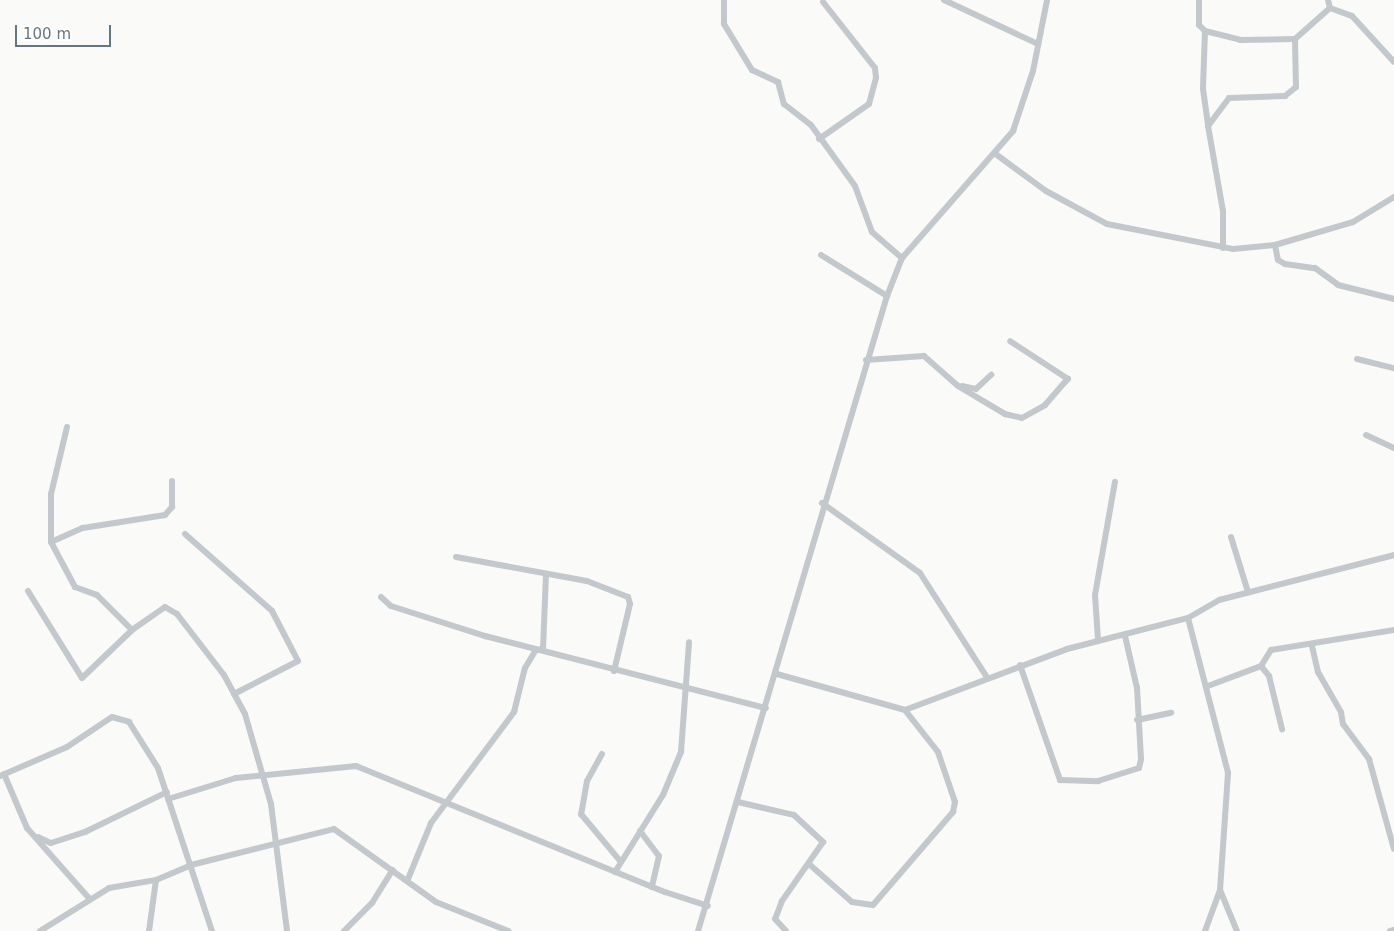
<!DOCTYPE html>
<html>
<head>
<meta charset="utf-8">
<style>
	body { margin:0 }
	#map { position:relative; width:1394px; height:931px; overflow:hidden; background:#fafaf8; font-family:"DejaVu Sans",sans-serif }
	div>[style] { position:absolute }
	.minor>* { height:6px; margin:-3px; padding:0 3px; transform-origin:3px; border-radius:3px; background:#c3c8cc }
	span { translate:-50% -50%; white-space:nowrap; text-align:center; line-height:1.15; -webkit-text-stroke:5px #fff; paint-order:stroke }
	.scale { position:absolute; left:15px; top:25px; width:96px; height:22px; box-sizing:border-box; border:2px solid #657683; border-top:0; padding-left:6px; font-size:15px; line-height:18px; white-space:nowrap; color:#657683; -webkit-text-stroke:4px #fff; paint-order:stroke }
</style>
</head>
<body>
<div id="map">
	<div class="minor">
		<div style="left:724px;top:0;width:24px;rotate:90deg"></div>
		<div style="left:724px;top:24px;width:54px;rotate:58.7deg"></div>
		<div style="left:752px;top:70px;width:29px;rotate:25deg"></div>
		<div style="left:778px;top:82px;width:23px;rotate:75deg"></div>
		<div style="left:784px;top:104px;width:34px;rotate:38deg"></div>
		<div style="left:811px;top:125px;width:75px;rotate:54.2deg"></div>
		<div style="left:855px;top:186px;width:49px;rotate:69.7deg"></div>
		<div style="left:872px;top:232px;width:40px;rotate:41deg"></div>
		<div style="left:944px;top:0;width:104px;rotate:25.1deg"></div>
		<div style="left:1199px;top:0;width:25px;rotate:90deg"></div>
		<div style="left:1199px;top:25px;width:8px;rotate:45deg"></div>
		<div style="left:1205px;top:31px;width:36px;rotate:14deg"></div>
		<div style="left:1240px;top:40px;width:55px;rotate:-1deg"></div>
		<div style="left:1295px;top:39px;width:47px;rotate:-41.5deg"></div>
		<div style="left:1330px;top:8px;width:23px;rotate:20deg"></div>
		<div style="left:1352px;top:16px;width:62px;rotate:47.6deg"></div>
		<div style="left:1328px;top:0;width:8px;rotate:76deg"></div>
		<div style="left:1205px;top:31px;width:58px;rotate:92deg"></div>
		<div style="left:1203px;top:89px;width:37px;rotate:82deg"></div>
		<div style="left:819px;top:139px;width:61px;rotate:-35deg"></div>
		<div style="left:869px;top:104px;width:27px;rotate:-75deg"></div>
		<div style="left:876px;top:78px;width:10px;rotate:-96deg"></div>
		<div style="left:875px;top:68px;width:84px;rotate:-128.2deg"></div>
		<div style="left:997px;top:155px;width:61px;rotate:36.3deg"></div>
		<div style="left:1046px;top:191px;width:69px;rotate:28.4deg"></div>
		<div style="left:1107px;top:224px;width:128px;rotate:11.2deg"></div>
		<div style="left:1233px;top:249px;width:42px;rotate:-5.4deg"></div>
		<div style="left:1275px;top:245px;width:81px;rotate:-16.4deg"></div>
		<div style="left:1353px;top:222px;width:48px;rotate:-31.4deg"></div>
		<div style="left:1275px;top:245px;width:15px;rotate:79deg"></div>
		<div style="left:1278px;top:260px;width:8px;rotate:30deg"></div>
		<div style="left:1285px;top:264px;width:30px;rotate:8deg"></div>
		<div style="left:1315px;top:268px;width:29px;rotate:36deg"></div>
		<div style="left:1338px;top:285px;width:58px;rotate:14deg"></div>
		<div style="left:1223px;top:248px;width:37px;rotate:-90deg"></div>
		<div style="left:1223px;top:211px;width:86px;rotate:-100deg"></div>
		<div style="left:1208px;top:126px;width:35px;rotate:-53deg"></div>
		<div style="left:1229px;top:98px;width:56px;rotate:-2deg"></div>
		<div style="left:1285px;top:96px;width:14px;rotate:-39deg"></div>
		<div style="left:1296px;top:87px;width:48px;rotate:-91.2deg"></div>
		<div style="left:821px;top:255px;width:78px;rotate:31.8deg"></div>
		<div style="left:1357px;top:359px;width:38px;rotate:14deg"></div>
		<div style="left:866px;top:360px;width:58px;rotate:-3.9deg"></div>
		<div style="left:924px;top:356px;width:45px;rotate:41.4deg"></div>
		<div style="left:958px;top:386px;width:55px;rotate:30.8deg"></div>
		<div style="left:1005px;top:414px;width:17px;rotate:13deg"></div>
		<div style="left:1022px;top:418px;width:26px;rotate:-29deg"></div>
		<div style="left:1045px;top:405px;width:35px;rotate:-49deg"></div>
		<div style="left:1068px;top:379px;width:69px;rotate:-146.8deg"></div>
		<div style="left:962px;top:386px;width:14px;rotate:12deg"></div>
		<div style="left:976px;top:389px;width:21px;rotate:-43deg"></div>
		<div style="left:67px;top:427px;width:69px;rotate:103.4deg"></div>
		<div style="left:51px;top:494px;width:48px;rotate:90deg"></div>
		<div style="left:51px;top:542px;width:51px;rotate:61.9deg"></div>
		<div style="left:75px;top:587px;width:23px;rotate:20deg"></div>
		<div style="left:97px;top:595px;width:49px;rotate:45deg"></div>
		<div style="left:1366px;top:435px;width:31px;rotate:25deg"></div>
		<div style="left:822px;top:503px;width:120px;rotate:35.5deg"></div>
		<div style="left:920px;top:573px;width:122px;rotate:57.3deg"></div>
		<div style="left:185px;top:534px;width:116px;rotate:41.5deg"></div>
		<div style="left:272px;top:611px;width:56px;rotate:62.5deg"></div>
		<div style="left:298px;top:661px;width:72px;rotate:152.7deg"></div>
		<div style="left:1231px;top:537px;width:58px;rotate:72.8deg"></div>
		<div style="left:51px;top:542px;width:35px;rotate:-24deg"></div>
		<div style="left:83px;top:528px;width:83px;rotate:-9deg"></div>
		<div style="left:165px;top:515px;width:11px;rotate:-49deg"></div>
		<div style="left:172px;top:507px;width:26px;rotate:-90deg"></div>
		<div style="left:456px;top:557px;width:133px;rotate:10.4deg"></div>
		<div style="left:587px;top:581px;width:44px;rotate:21.3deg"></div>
		<div style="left:628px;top:597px;width:7px;rotate:74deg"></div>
		<div style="left:630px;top:604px;width:69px;rotate:103.4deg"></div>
		<div style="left:28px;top:591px;width:102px;rotate:58.2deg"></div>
		<div style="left:82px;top:678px;width:69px;rotate:-43.8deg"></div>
		<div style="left:132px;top:630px;width:40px;rotate:-34.9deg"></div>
		<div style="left:165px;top:607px;width:14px;rotate:30deg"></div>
		<div style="left:177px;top:614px;width:77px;rotate:52.4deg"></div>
		<div style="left:224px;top:675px;width:44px;rotate:61.7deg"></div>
		<div style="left:245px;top:714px;width:94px;rotate:73.9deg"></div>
		<div style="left:271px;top:804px;width:128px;rotate:82.8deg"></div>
		<div style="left:381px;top:597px;width:13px;rotate:42deg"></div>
		<div style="left:391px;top:606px;width:99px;rotate:17.7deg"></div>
		<div style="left:485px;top:636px;width:290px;rotate:14.4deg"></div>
		<div style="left:1188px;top:618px;width:36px;rotate:-30deg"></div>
		<div style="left:1219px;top:600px;width:181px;rotate:-14.4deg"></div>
		<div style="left:1098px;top:640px;width:45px;rotate:-93.8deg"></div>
		<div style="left:1095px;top:595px;width:115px;rotate:-80deg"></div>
		<div style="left:1312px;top:646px;width:27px;rotate:77deg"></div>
		<div style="left:1318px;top:672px;width:46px;rotate:60.1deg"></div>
		<div style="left:1341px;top:712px;width:12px;rotate:81deg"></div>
		<div style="left:1343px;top:724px;width:44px;rotate:53.4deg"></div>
		<div style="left:1369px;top:759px;width:93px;rotate:74.5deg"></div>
		<div style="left:1020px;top:665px;width:122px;rotate:70.8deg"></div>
		<div style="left:1060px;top:780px;width:38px;rotate:2deg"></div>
		<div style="left:1098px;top:781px;width:43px;rotate:-17.6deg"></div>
		<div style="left:1139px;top:768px;width:9px;rotate:-77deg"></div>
		<div style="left:1141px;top:759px;width:71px;rotate:-93.2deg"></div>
		<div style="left:1137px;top:688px;width:53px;rotate:-103deg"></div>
		<div style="left:1261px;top:666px;width:19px;rotate:-58deg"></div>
		<div style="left:1271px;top:650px;width:125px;rotate:-9.2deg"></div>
		<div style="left:777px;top:674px;width:133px;rotate:15.7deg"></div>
		<div style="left:905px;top:710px;width:173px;rotate:-20.6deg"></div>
		<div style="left:1067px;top:649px;width:125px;rotate:-14.4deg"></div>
		<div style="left:1188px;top:618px;width:160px;rotate:75.5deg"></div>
		<div style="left:1228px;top:773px;width:117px;rotate:93.9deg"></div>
		<div style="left:1220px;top:890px;width:44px;rotate:67.5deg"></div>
		<div style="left:1208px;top:686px;width:57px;rotate:-20.7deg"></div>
		<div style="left:1261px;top:666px;width:13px;rotate:51deg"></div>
		<div style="left:1269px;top:676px;width:55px;rotate:76.2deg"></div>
		<div style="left:1137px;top:720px;width:35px;rotate:-12deg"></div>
		<div style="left:602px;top:754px;width:31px;rotate:119deg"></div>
		<div style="left:587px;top:781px;width:34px;rotate:100deg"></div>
		<div style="left:581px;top:814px;width:62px;rotate:50.2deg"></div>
		<div style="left:4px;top:774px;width:59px;rotate:66.9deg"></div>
		<div style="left:27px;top:828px;width:94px;rotate:48.5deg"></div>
		<div style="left:0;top:776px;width:73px;rotate:-23.4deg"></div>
		<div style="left:67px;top:747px;width:54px;rotate:-33.7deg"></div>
		<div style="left:112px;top:717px;width:18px;rotate:16deg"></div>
		<div style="left:129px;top:722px;width:54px;rotate:57.8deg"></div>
		<div style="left:158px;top:768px;width:172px;rotate:71.7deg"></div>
		<div style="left:168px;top:799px;width:71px;rotate:-17.2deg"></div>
		<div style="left:236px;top:778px;width:121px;rotate:-5.7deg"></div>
		<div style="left:356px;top:766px;width:334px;rotate:22.2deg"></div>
		<div style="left:665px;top:892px;width:45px;rotate:18deg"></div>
		<div style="left:738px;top:802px;width:57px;rotate:13.1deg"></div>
		<div style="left:794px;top:815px;width:40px;rotate:43deg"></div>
		<div style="left:823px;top:842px;width:72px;rotate:124.8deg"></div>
		<div style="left:782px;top:901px;width:19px;rotate:111deg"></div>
		<div style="left:775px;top:919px;width:16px;rotate:47deg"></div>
		<div style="left:640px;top:831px;width:31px;rotate:53deg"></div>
		<div style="left:659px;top:856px;width:32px;rotate:103deg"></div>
		<div style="left:38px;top:837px;width:14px;rotate:25deg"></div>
		<div style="left:51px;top:843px;width:36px;rotate:-18deg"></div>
		<div style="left:85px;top:832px;width:91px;rotate:-26deg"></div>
		<div style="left:809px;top:864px;width:57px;rotate:41.5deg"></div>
		<div style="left:852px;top:902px;width:21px;rotate:8deg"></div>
		<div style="left:873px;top:905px;width:123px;rotate:-49.3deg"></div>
		<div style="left:953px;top:812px;width:10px;rotate:-79deg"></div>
		<div style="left:955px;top:802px;width:53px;rotate:-108.8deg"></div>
		<div style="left:938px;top:752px;width:53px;rotate:-128.2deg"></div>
		<div style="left:615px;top:872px;width:91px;rotate:-58.1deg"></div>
		<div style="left:663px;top:795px;width:47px;rotate:-67.3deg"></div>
		<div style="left:681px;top:752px;width:110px;rotate:-85.8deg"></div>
		<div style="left:408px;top:879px;width:61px;rotate:-67.7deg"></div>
		<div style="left:431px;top:823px;width:139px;rotate:-53.2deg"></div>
		<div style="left:514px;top:712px;width:45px;rotate:-76deg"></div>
		<div style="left:525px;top:668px;width:21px;rotate:-59deg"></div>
		<div style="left:536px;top:650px;width:7px;rotate:-8deg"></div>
		<div style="left:543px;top:649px;width:74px;rotate:-87.7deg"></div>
		<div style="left:40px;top:931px;width:81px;rotate:-31.9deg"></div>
		<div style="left:109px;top:888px;width:48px;rotate:-9.7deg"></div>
		<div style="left:156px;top:880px;width:38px;rotate:-23deg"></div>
		<div style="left:191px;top:865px;width:147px;rotate:-14.1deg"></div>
		<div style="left:334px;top:829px;width:125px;rotate:35.6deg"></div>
		<div style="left:436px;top:902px;width:78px;rotate:21.9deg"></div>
		<div style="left:149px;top:931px;width:51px;rotate:-82.2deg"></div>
		<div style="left:344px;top:931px;width:40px;rotate:-45deg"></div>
		<div style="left:372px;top:903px;width:39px;rotate:-58deg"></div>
		<div style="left:698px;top:931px;width:663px;rotate:-73.43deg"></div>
		<div style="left:887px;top:296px;width:41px;rotate:-68.5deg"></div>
		<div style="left:902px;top:258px;width:169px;rotate:-48.8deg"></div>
		<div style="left:1013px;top:131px;width:63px;rotate:-71.6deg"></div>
		<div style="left:1033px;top:71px;width:72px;rotate:-78.8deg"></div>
		<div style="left:1205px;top:931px;width:44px;rotate:-69.9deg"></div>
		<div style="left:1390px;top:931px;width:4px;rotate:-14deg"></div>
	</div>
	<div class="scale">100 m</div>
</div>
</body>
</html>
